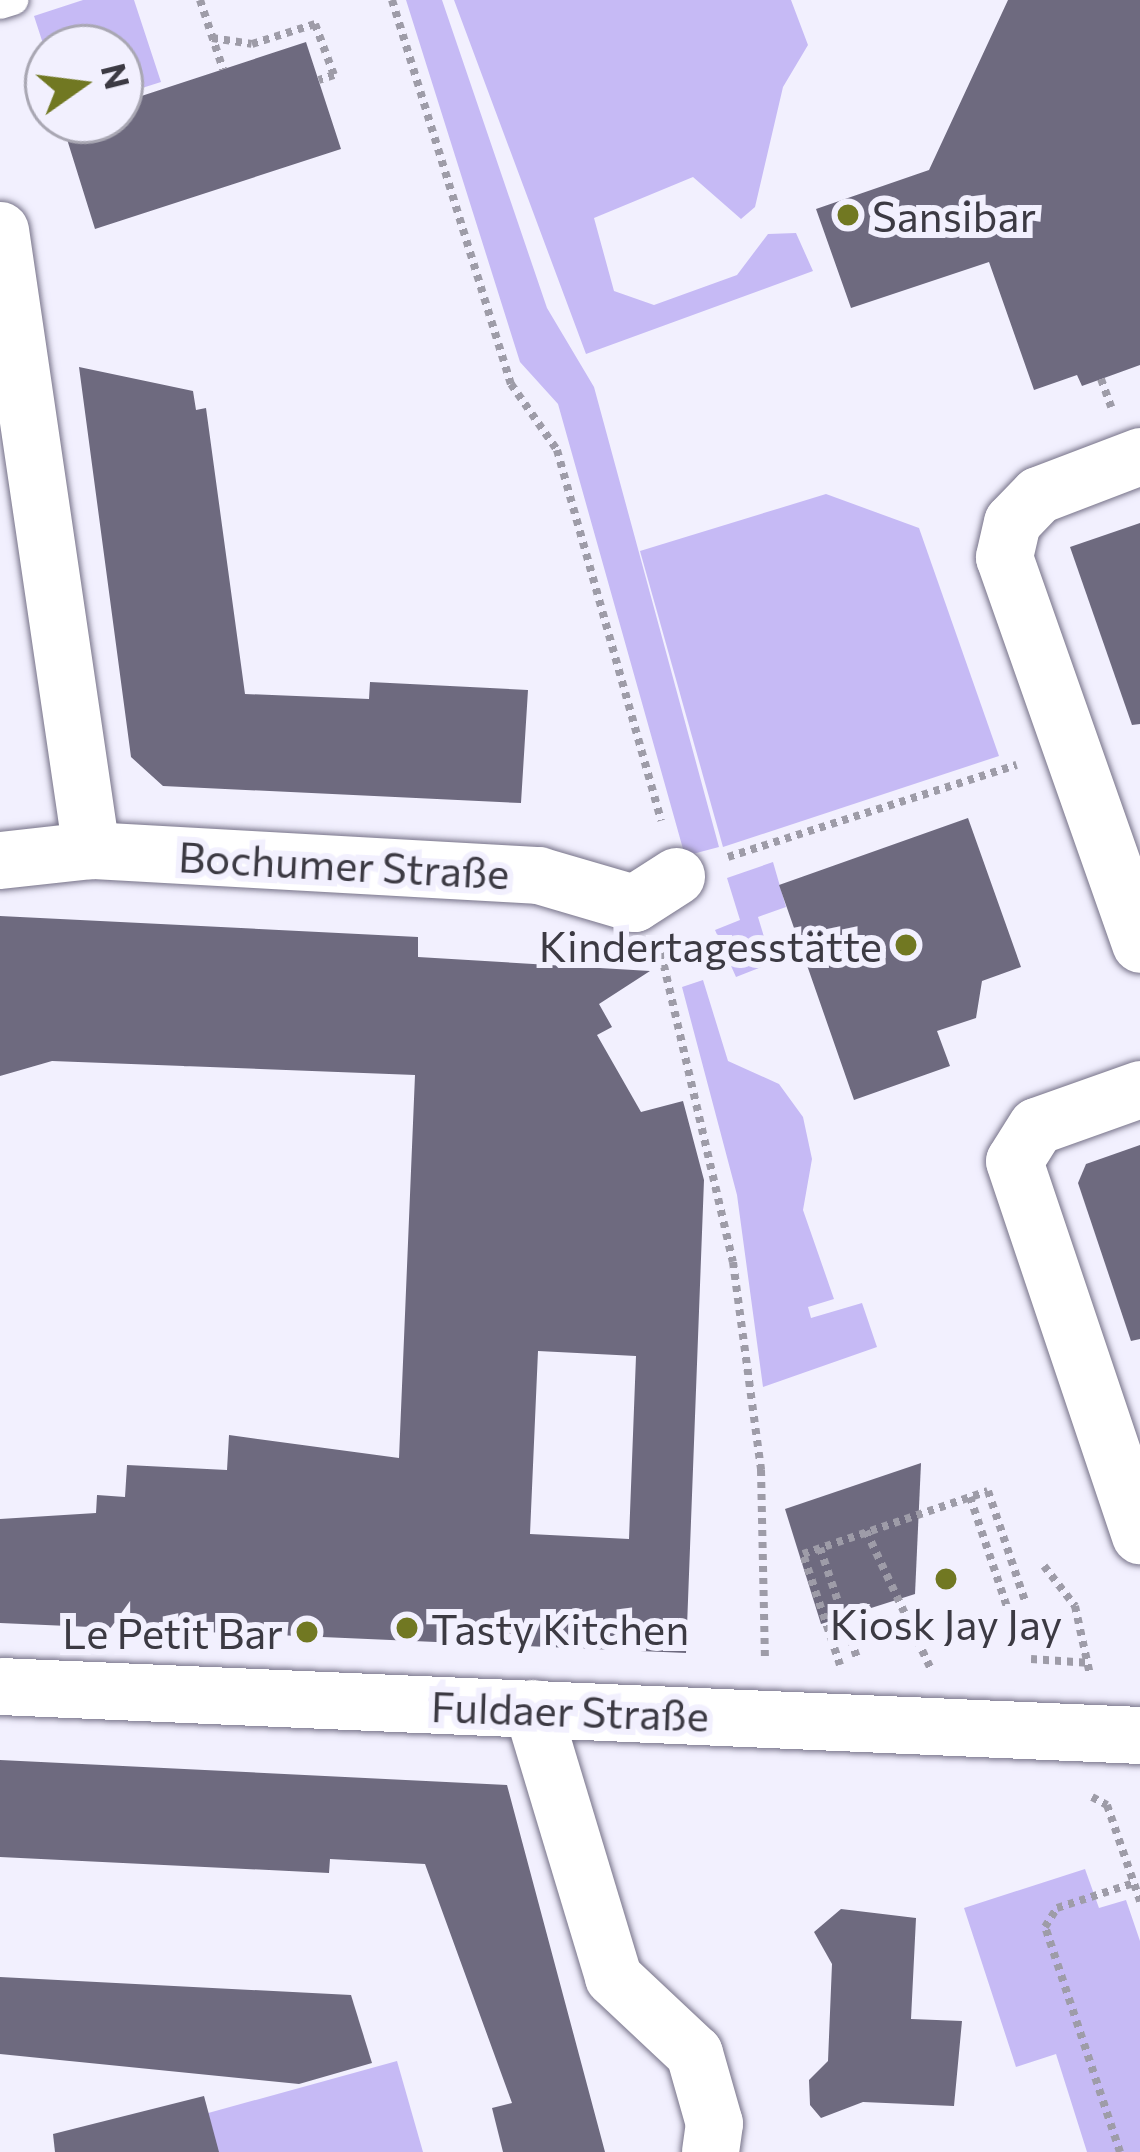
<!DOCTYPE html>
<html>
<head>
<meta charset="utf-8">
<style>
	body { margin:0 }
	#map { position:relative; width:1140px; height:2152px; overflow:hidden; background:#f2f0fe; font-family:Commissioner,sans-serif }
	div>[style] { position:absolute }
	.green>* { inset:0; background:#c6baf5 }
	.building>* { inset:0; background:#6e6a7f }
	.path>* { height:8px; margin-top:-4px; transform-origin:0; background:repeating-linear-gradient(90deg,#9e9ca8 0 6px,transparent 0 12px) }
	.roads { filter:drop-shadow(0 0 3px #767288) drop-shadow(0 0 3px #767288) }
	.service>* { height:30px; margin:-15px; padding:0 15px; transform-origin:15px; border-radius:15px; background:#fff }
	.minor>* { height:57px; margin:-28.5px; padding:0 28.5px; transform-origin:28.5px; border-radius:28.5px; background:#fff }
	.dots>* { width:33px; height:33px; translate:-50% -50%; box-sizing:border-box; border:6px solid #f2f0fe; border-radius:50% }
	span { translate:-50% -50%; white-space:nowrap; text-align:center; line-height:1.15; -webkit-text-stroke:12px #f2f0fe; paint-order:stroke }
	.poi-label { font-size:42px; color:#3c3a43 }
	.left { translate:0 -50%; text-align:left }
	.right { translate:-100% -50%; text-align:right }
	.street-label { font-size:42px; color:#3c3a43 }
	.north { position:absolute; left:24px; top:24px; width:120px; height:120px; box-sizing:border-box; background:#f2f0fe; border:3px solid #a9a7b3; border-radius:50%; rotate:76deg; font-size:33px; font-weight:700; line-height:48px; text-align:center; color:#3c3a43 }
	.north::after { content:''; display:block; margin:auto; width:42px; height:54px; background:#717822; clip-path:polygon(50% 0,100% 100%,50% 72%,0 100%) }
</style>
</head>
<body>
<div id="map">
	<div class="green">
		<div style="clip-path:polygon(83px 0,134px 0,161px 82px,120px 95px,120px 48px,48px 48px,48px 59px,34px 16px)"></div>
		<div style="clip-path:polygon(406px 0,442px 0,547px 308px,594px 387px,719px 847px,685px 856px,558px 404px,520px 362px)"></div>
		<div style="clip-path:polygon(454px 0,791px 0,808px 45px,783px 87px,755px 207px,741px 219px,693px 177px,594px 218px,614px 291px,654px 305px,737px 275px,768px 234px,796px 233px,813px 271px,586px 354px)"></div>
		<div style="clip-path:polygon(826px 494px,919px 528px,999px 756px,723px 847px,640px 551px)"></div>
		<div style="clip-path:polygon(773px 862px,786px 907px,758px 917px,772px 963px,736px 977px,715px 930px,740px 920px,727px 878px)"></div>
		<div style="clip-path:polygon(703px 980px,728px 1061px,779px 1084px,803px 1117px,812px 1159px,803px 1210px,834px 1299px,808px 1307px,811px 1318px,862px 1303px,877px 1347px,763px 1387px,737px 1195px,682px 987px)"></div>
		<div style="clip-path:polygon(1085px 1869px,1099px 1908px,1126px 1900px,1140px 1941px,1140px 2152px,1087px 2152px,1056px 2054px,1016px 2067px,964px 1908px)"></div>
		<div style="clip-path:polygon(397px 2061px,423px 2152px,212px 2152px,201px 2115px)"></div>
	</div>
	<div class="building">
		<div style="clip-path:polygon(1008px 0,1140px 0,1140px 365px,1082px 386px,1077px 375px,1034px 390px,989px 262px,851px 308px,816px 209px,929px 170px)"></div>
		<div style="clip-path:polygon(306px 42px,341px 149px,95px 229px,61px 120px,120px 120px,120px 103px)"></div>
		<div style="clip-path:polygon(79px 367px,193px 391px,196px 410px,206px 408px,245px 694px,369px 699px,370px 682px,528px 690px,521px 803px,163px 786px,131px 757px)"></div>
		<div style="clip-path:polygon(1140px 523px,1140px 724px,1132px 725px,1070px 547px)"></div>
		<div style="clip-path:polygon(968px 818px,1021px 967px,982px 981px,976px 1018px,937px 1031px,950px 1066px,854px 1100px,779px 885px)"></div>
		<div style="clip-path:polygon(evenodd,0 916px,418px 937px,418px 957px,650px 971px,599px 1004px,612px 1027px,597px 1035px,641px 1112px,683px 1101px,704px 1180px,686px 1653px,0 1623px,0 1519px,96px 1513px,97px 1495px,125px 1497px,127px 1465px,227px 1470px,229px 1435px,399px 1458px,415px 1075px,52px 1061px,0 1076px,0 916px,538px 1351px,636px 1356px,629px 1539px,530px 1534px,538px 1351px)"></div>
		<div style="clip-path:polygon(1140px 1145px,1140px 1339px,1131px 1341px,1078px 1183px,1086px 1164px)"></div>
		<div style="clip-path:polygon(921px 1463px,915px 1594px,821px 1624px,785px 1509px)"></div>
		<div style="clip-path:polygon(0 1760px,507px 1785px,605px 2152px,503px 2152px,492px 2108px,512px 2103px,425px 1864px,330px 1859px,329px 1873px,0 1857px)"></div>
		<div style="clip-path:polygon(841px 1909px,916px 1918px,911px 2019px,962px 2021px,954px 2106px,863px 2102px,821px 2118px,810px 2105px,809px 2080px,828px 2061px,832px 1964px,814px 1932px)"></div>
		<div style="clip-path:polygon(0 1977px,351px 1995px,372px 2063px,299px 2084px,0 2054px)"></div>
		<div style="clip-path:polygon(204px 2096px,219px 2152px,55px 2152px,53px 2134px)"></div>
	</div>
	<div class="path">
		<div style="left:200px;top:0;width:73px;rotate:71.6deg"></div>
		<div style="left:392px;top:0;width:402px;rotate:72.8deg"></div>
		<div style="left:511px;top:384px;width:80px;rotate:55.1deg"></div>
		<div style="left:557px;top:450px;width:385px;rotate:74.3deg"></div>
		<div style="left:212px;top:38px;width:40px;rotate:8.5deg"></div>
		<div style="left:252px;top:44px;width:66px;rotate:-17.6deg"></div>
		<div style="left:315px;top:24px;width:54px;rotate:69.6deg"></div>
		<div style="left:334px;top:75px;width:16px;rotate:162deg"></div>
		<div style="left:1101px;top:379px;width:30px;rotate:70deg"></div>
		<div style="left:728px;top:857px;width:303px;rotate:-17.7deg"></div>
		<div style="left:661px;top:953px;width:317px;rotate:76.9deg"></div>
		<div style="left:733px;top:1262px;width:210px;rotate:82.3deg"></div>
		<div style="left:761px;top:1470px;width:189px;rotate:88.8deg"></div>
		<div style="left:970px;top:1497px;width:119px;rotate:71.4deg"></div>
		<div style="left:866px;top:1531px;width:153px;rotate:64.8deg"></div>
		<div style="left:820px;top:1548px;width:119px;rotate:71.4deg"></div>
		<div style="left:1044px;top:1566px;width:51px;rotate:52.2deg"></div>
		<div style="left:1075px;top:1606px;width:71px;rotate:77.7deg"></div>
		<div style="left:1031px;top:1659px;width:59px;rotate:3.9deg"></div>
		<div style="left:840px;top:1665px;width:117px;rotate:-108.4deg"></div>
		<div style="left:803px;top:1554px;width:195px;rotate:-18.8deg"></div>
		<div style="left:988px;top:1491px;width:119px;rotate:71.4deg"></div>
		<div style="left:1092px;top:1797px;width:17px;rotate:28deg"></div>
		<div style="left:1107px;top:1805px;width:102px;rotate:71deg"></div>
		<div style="left:1120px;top:2152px;width:237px;rotate:-108.4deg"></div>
		<div style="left:1045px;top:1927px;width:22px;rotate:-58deg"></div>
		<div style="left:1057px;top:1908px;width:81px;rotate:-18deg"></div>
	</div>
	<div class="roads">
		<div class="service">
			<div style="left:0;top:4px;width:14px;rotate:-17deg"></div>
		</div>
		<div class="minor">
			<div style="left:0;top:230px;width:627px;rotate:81.65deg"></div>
			<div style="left:1140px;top:456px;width:109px;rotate:159.1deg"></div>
			<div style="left:1038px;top:495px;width:37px;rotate:134deg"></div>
			<div style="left:1012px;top:522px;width:36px;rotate:103deg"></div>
			<div style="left:1004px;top:557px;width:410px;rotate:70.6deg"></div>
			<div style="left:0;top:860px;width:92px;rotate:-6.3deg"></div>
			<div style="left:91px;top:850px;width:448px;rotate:3.2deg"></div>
			<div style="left:538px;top:875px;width:100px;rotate:16.3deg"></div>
			<div style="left:634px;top:903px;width:50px;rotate:-32.7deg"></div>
			<div style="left:1140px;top:1089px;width:110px;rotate:160.4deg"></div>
			<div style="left:1036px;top:1126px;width:41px;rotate:122.2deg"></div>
			<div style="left:1014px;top:1161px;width:395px;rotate:71.4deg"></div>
			<div style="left:0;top:1686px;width:1141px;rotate:2.46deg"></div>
			<div style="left:532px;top:1708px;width:281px;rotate:73.2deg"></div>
			<div style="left:613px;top:1977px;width:111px;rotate:43.2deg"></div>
			<div style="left:694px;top:2053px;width:73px;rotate:74.1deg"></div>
			<div style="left:714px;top:2123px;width:29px;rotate:98deg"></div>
		</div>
	</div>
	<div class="dots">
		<div style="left:848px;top:215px;background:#717822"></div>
		<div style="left:906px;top:945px;background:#717822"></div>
		<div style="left:946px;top:1579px;background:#717822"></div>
		<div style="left:407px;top:1628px;background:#717822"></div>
		<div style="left:307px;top:1632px;background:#717822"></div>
	</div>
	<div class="poi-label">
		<span class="left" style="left:872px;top:215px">Sansibar</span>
		<span class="right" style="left:882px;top:945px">Kindertagesstätte</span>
		<span style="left:946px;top:1623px">Kiosk Jay Jay</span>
		<span class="left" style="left:431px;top:1628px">Tasty Kitchen</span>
		<span class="right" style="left:283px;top:1632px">Le Petit Bar</span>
	</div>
	<div class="street-label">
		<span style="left:344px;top:864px;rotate:3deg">Bochumer Straße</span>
		<span style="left:570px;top:1710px;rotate:2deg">Fuldaer Straße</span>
	</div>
	<div class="north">N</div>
</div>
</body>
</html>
